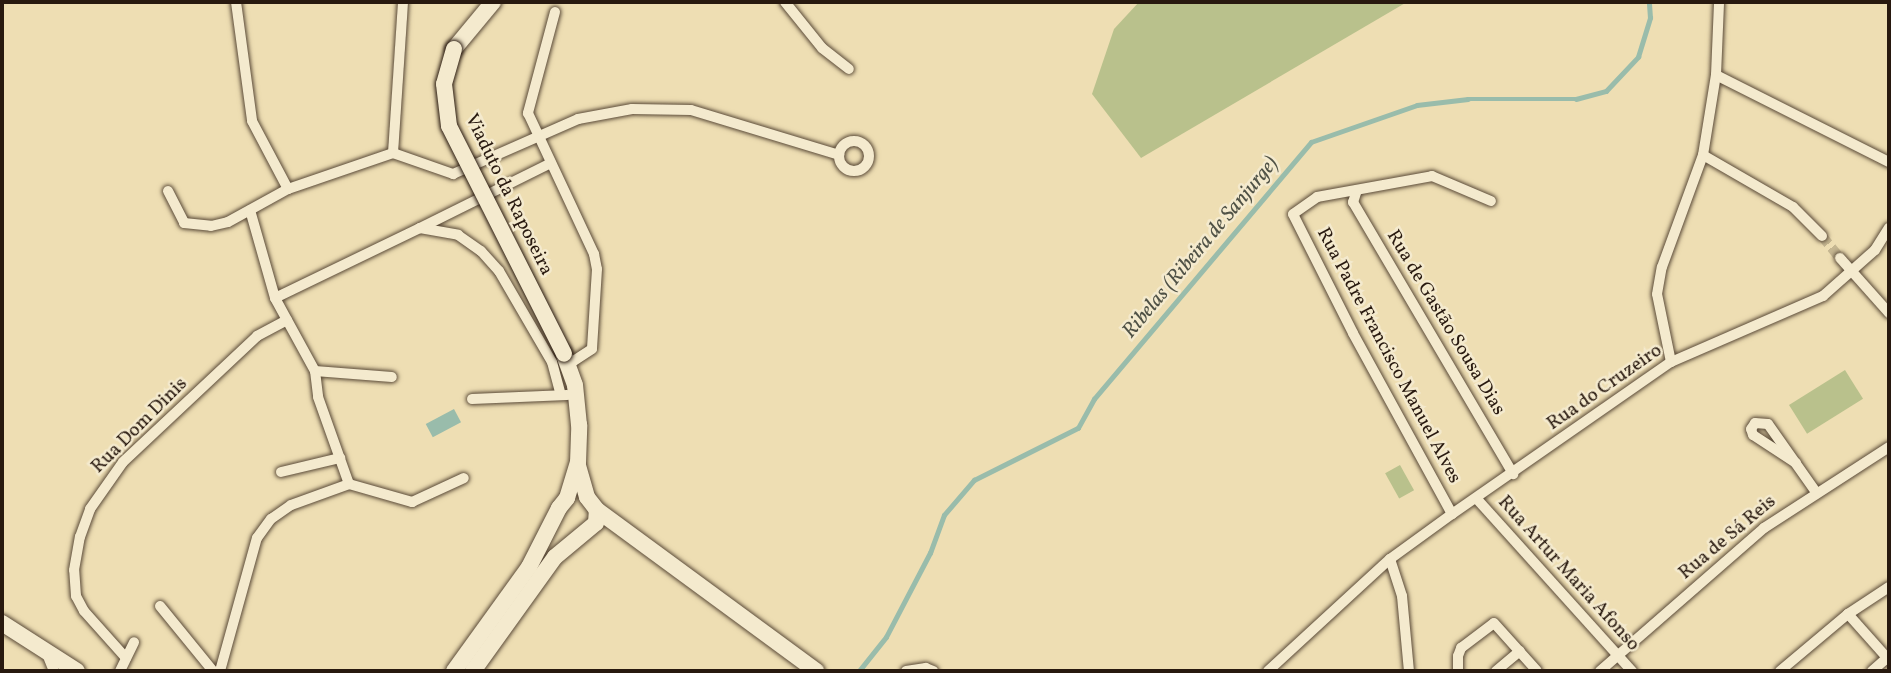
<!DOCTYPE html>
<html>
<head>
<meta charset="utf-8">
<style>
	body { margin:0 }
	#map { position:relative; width:1891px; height:673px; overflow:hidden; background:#eedeb3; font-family:Vollkorn,serif }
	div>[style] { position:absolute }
	.green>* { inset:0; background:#b9c18c; transform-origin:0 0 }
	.water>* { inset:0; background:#99bcab; transform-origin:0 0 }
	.stream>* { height:4.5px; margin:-2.25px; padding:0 2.25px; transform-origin:2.25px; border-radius:2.25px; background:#99bcab }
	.street-tunnel>* { height:10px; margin-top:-5px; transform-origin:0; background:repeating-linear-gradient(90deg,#c6b792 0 10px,transparent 0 15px) }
	.roads { filter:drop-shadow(0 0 2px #5a4a38) drop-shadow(0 0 2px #5a4a38) }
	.street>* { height:10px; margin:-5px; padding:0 5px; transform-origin:5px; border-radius:5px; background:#f4eace }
	.street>.ring { margin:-5px; padding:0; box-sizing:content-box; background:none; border:10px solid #f4eace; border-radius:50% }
	.secondary>* { height:16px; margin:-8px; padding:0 8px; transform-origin:8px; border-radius:8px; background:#f4eace }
	.bridges { filter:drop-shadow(0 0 2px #28190f) drop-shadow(0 0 2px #28190f) }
	.secondary-bridge>* { height:16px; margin:-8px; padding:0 8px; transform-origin:8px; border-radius:8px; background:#f4eace }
	span { translate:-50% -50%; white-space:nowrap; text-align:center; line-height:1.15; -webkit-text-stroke:5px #f4eace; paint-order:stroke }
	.street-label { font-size:19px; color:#28190f }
	.water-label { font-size:21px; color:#505246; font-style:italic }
	.frame { position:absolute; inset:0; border:4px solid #28190f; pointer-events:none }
</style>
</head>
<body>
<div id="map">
	<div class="green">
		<div style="clip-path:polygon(1139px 2px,1407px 2px,1141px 158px,1092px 94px,1114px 29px)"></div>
		<div style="left:1845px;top:370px;width:34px;height:66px;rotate:58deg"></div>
		<div style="left:1400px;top:465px;width:29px;height:17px;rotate:61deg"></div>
	</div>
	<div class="water">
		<div style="left:454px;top:409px;width:15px;height:32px;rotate:62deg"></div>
	</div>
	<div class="stream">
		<div style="left:859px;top:671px;width:43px;rotate:-51.5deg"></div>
		<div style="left:886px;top:637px;width:95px;rotate:-62.4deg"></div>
		<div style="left:930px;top:553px;width:40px;rotate:-69.8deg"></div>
		<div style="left:944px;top:515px;width:46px;rotate:-49.4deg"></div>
		<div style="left:974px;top:480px;width:116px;rotate:-26.6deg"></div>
		<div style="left:1078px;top:428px;width:33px;rotate:-61deg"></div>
		<div style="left:1094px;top:399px;width:336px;rotate:-49.8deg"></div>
		<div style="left:1311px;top:142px;width:112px;rotate:-19.2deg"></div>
		<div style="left:1417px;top:105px;width:51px;rotate:-6.7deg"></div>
		<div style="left:1468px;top:99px;width:108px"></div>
		<div style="left:1576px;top:99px;width:31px;rotate:-15deg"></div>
		<div style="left:1606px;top:91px;width:47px;rotate:-46.7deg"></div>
		<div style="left:1638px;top:57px;width:41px;rotate:-72.9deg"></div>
		<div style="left:1650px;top:18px;width:16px;rotate:-94deg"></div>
	</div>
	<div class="street-tunnel">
		<div style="left:1822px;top:236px;width:28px;rotate:51deg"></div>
	</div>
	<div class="roads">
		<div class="street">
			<div style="left:236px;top:2px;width:120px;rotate:82.3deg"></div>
			<div style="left:252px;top:121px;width:77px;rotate:62.1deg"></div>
			<div style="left:785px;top:2px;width:59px;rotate:51.2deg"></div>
			<div style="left:822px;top:48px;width:34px;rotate:38deg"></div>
			<div style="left:555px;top:12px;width:105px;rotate:105deg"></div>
			<div style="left:528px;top:113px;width:156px;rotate:64.9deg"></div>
			<div style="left:594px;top:254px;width:15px;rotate:79deg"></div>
			<div style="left:597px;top:269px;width:80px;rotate:93.6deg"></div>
			<div style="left:592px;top:349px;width:27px;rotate:147deg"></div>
			<div style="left:1716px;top:75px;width:194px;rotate:26.7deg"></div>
			<div class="ring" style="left:839px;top:141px;width:20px;height:20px"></div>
			<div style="left:393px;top:153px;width:151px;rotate:-86.2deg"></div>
			<div style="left:1703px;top:155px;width:104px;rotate:30deg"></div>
			<div style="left:1793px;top:207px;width:41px;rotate:45deg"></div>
			<div style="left:1357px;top:190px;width:13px;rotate:108deg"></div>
			<div style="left:1353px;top:202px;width:316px;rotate:59.5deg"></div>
			<div style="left:168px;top:191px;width:36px;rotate:63deg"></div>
			<div style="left:184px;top:223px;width:27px;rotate:6deg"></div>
			<div style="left:211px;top:226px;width:17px;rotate:-13deg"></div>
			<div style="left:228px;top:222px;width:68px;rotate:-28.8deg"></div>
			<div style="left:288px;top:189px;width:111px;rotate:-18.9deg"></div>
			<div style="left:393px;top:153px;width:64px;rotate:19.3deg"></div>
			<div style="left:453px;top:174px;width:137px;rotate:-23.7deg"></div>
			<div style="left:578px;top:119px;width:55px;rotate:-10.5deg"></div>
			<div style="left:632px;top:109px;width:59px;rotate:1deg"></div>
			<div style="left:691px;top:110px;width:155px;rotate:16.9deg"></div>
			<div style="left:250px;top:210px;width:91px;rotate:74.1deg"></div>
			<div style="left:275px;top:298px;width:83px;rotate:61.3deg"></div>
			<div style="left:315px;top:371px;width:26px;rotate:83deg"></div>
			<div style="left:318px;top:397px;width:92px;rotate:70.4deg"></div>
			<div style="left:420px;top:228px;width:146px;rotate:-26.4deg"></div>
			<div style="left:1840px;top:258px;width:74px;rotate:48.3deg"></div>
			<div style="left:275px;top:298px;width:161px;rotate:-25.8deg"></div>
			<div style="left:420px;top:228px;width:39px;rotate:10deg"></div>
			<div style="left:458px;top:235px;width:28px;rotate:35deg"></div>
			<div style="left:481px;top:251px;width:27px;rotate:48deg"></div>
			<div style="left:499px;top:271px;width:105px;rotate:59.8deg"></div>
			<div style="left:552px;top:362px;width:34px;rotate:75deg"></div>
			<div style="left:1671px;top:362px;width:69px;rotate:-101.6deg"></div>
			<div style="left:1657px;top:294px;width:27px;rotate:-80deg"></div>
			<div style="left:1662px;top:267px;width:119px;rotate:-69.9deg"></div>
			<div style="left:1703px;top:155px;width:81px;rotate:-80.8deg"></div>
			<div style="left:1716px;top:75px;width:73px;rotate:-87.6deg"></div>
			<div style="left:315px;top:371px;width:77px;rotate:4.5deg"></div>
			<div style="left:472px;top:399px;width:95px;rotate:-2.4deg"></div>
			<div style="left:1796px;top:463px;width:51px;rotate:-146.9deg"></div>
			<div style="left:1753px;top:435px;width:6px;rotate:-108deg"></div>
			<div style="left:1751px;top:429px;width:7px;rotate:-56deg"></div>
			<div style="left:1755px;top:423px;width:13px;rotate:4deg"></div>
			<div style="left:1768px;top:424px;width:83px;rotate:54.8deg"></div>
			<div style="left:281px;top:472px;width:61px;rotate:-13.3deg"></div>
			<div style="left:349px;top:484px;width:66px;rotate:15.9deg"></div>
			<div style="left:412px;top:502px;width:57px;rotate:-24.8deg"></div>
			<div style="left:1477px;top:499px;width:232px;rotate:48deg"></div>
			<div style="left:1452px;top:514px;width:206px;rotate:-118.7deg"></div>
			<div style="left:1353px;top:333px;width:133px;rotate:-116.8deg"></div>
			<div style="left:1293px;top:214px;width:29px;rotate:-35deg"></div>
			<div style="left:1317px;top:197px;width:117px;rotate:-10.3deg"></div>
			<div style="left:1432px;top:176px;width:64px;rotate:23deg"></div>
			<div style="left:1390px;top:559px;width:39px;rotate:72deg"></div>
			<div style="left:1402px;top:596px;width:75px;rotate:84.7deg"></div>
			<div style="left:160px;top:606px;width:84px;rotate:50.8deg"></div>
			<div style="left:1848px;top:614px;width:62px;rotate:48.3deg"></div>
			<div style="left:47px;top:654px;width:18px;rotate:68deg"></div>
			<div style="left:126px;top:658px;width:63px;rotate:-131.8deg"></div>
			<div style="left:84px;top:611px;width:17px;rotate:-118deg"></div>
			<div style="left:76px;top:596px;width:26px;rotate:-94deg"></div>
			<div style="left:74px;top:570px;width:34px;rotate:-80deg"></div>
			<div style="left:80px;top:537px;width:30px;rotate:-70deg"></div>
			<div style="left:90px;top:509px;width:57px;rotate:-54.9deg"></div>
			<div style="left:123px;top:462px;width:184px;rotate:-43.2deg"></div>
			<div style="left:257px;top:336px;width:34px;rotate:-28deg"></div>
			<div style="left:120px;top:671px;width:32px;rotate:-64deg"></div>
			<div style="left:220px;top:671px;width:138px;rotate:-74.5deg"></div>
			<div style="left:257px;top:538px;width:24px;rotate:-54deg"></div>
			<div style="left:271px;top:519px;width:24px;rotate:-35deg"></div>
			<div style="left:291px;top:505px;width:62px;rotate:-19.9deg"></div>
			<div style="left:906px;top:671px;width:20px;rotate:-9deg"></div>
			<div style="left:926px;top:668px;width:8px;rotate:23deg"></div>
			<div style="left:1268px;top:671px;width:166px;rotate:-42.6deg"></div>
			<div style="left:1390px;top:559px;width:77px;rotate:-36deg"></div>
			<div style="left:1452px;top:514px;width:267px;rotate:-34.8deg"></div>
			<div style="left:1671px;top:362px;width:166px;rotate:-23.5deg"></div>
			<div style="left:1823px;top:296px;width:69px;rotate:-41.5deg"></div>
			<div style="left:1875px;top:250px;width:26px;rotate:-58deg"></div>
			<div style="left:1458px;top:671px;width:15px;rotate:-90deg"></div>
			<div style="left:1458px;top:656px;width:9px;rotate:-69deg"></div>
			<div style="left:1461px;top:648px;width:41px;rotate:-37.1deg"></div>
			<div style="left:1494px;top:623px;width:64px;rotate:48.1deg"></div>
			<div style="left:1496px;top:671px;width:31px;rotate:-40deg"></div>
			<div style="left:1600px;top:671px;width:218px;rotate:-41.1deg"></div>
			<div style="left:1764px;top:528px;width:149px;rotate:-32.9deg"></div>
			<div style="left:1780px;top:671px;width:89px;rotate:-40deg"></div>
			<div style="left:1848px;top:614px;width:49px;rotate:-33.4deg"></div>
			<div style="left:1872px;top:671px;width:20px;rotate:-41deg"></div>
		</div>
		<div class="secondary">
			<div style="left:454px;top:49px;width:61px;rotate:-50.3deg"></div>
			<div style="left:597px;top:510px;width:272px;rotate:36.3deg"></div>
			<div style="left:2px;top:623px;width:89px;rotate:32.6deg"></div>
			<div style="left:454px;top:671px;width:128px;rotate:-54.2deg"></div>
			<div style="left:529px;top:567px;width:66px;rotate:-63deg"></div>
			<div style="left:559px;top:508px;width:13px;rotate:-51deg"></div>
			<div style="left:567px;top:498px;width:37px;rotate:-73deg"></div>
			<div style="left:578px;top:463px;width:38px;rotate:-88deg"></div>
			<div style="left:579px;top:425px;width:40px;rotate:-95.7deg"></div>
			<div style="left:575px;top:385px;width:33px;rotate:-110deg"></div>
			<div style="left:473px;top:671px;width:140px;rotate:-54.3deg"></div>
			<div style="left:555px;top:557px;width:53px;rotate:-39.7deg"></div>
			<div style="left:596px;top:523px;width:13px;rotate:-86deg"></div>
			<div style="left:597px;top:510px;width:16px;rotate:-128deg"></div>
			<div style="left:587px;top:497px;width:33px;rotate:-106deg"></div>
		</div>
	</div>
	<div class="bridges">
		<div class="secondary-bridge">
			<div style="left:454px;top:49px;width:36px;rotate:106deg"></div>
			<div style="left:444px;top:84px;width:42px;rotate:83.2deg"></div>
			<div style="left:449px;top:126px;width:255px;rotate:63.2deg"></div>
		</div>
	</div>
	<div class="street-label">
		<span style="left:508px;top:195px;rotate:64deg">Viaduto da Raposeira</span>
		<span style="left:1445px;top:323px;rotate:59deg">Rua de Gastão Sousa Dias</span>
		<span style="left:1388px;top:356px;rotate:62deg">Rua Padre Francisco Manuel Alves</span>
		<span style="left:1605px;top:388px;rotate:-35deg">Rua do Cruzeiro</span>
		<span style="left:140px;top:426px;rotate:-45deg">Rua Dom Dinis</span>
		<span style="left:1728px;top:538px;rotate:-40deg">Rua de Sá Reis</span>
		<span style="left:1568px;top:574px;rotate:48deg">Rua Artur Maria Afonso</span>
	</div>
	<div class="water-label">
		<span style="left:1201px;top:248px;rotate:-50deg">Ribelas (Ribeira de Sanjurge)</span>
	</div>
	<div class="frame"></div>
</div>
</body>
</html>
